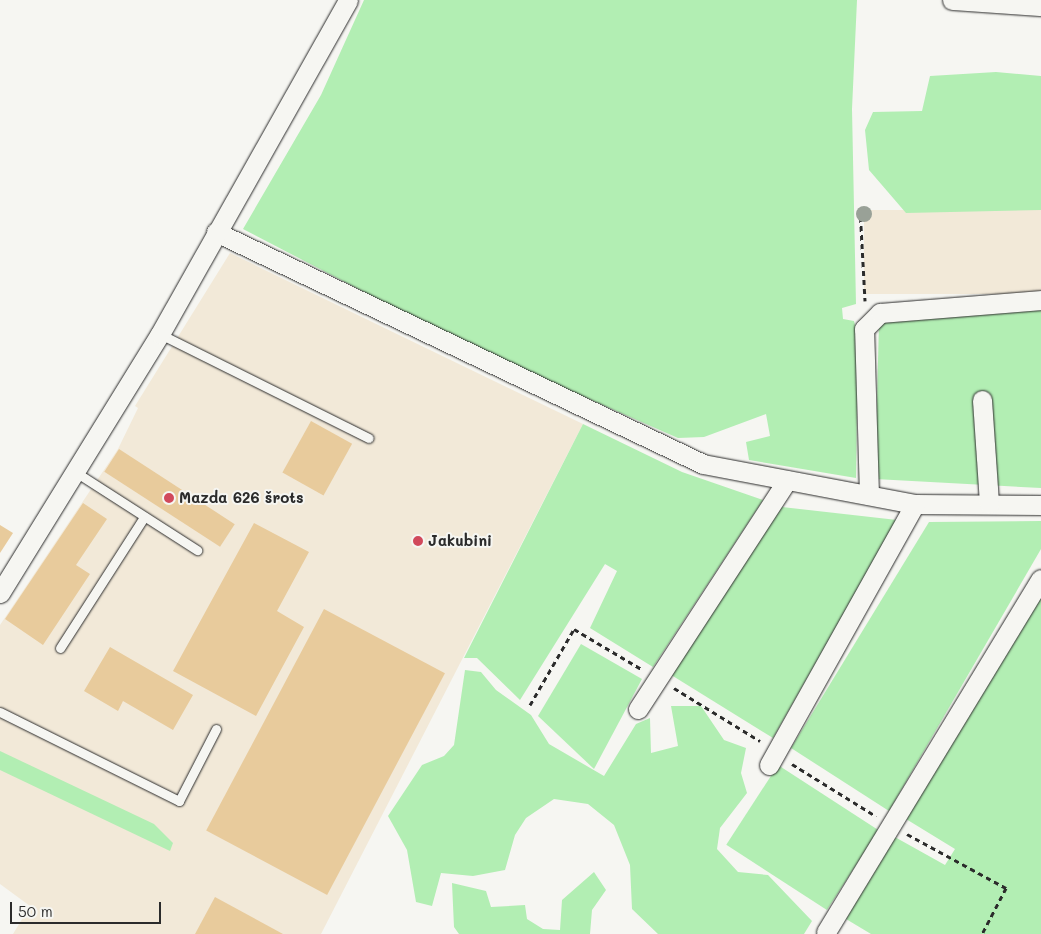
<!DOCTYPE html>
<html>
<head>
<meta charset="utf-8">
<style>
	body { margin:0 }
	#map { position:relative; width:1041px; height:934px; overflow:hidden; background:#f6f6f2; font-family:Mali,sans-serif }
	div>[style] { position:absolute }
	.built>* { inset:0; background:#f2e9d8; transform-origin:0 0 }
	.green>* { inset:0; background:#b2eeb3; transform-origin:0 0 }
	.building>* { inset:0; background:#e8cb9c; transform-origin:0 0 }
	.path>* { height:3px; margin-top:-1.5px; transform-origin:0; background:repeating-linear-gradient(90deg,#2b2b2b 0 5px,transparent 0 9px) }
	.roads { filter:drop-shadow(0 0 1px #2b2b2b) drop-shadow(0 0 1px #2b2b2b) }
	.lane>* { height:9px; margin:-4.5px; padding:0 4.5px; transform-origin:4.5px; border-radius:4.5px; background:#f6f6f2 }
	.street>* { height:19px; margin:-9.5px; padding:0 9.5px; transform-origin:9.5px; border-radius:9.5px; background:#f6f6f2 }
	.trees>* { width:16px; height:16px; margin:-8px; border-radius:50%; background:#99a197 }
	.dots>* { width:14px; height:14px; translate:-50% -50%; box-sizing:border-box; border:2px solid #f6f6f2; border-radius:50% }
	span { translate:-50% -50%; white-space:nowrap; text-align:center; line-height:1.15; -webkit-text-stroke:4px #f6f6f2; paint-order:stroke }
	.poi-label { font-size:15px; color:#2b2b2b; font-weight:700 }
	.left { translate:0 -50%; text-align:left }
	.scale { position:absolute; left:10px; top:902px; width:151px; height:22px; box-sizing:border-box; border:2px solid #2b2b2b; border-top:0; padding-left:6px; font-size:15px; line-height:18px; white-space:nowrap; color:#2b2b2b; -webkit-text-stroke:4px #f6f6f2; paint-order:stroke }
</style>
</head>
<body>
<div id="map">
	<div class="built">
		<div style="left:1041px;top:210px;width:84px;height:177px;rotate:90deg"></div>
		<div style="clip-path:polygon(230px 253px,583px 424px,321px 934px,13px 934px,30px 906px,0 884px,0 625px,118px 449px,138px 408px,135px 406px)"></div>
	</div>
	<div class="green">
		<div style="clip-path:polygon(364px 0,857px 0,852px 109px,856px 304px,842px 308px,843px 319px,854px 321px,858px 337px,856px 478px,749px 460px,746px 442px,770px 436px,766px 414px,704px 437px,678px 438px,468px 346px,243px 229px,321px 95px)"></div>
		<div style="clip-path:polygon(996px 72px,1041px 76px,1041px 210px,906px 213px,869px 170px,865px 130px,873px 112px,922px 111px,930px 76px)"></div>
		<div style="clip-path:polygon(1041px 307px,1041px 488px,875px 479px,879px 322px)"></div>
		<div style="clip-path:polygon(583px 424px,682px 472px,763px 500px,653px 667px,590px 628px,617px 571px,605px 564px,520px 700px,477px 658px,464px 658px)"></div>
		<div style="clip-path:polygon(782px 507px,897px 520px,773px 738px,668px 673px)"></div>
		<div style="clip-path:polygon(1041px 521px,1041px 549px,889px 811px,791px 748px,929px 522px)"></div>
		<div style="clip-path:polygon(1041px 594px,1041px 934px,871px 934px,846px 919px,893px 836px,945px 865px,955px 849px,906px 819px)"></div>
		<div style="clip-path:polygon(581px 644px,642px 679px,594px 769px,538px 716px)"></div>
		<div style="clip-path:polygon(465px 670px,481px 672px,496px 690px,531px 715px,549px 744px,604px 776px,636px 724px,650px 718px,651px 753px,678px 746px,671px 706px,701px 706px,724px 740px,746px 748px,741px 773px,747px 793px,720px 828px,717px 849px,738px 872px,768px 875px,812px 921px,804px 934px,658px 934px,632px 909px,630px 865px,614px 825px,588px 804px,554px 799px,526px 818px,515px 835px,505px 870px,473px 876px,441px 873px,432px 906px,416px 902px,407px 850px,388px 816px,422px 765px,444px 756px,454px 745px)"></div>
		<div style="clip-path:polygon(0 751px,154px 824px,173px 843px,170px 851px,0 770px)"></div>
		<div style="left:778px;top:765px;width:120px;height:95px;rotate:33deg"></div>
		<div style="clip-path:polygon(594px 872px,606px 890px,592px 910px,590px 934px,459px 934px,454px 927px,452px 883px,486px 891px,491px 907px,525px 905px,527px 919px,543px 929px,560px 930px,562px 900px)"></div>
	</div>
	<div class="building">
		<div style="left:311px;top:421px;width:47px;height:59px;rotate:29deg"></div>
		<div style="left:119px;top:449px;width:138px;height:27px;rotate:33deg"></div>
		<div style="clip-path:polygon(83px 503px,107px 519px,76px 565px,90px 574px,43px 645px,5px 619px)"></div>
		<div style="clip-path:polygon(254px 523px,309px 552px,277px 611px,304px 627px,256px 716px,173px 671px)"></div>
		<div style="clip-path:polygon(0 525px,13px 533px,0 553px)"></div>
		<div style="left:324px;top:609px;width:137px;height:251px;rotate:28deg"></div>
		<div style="clip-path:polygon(110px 647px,193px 695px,173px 730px,123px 701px,118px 711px,84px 691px)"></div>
		<div style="clip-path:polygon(215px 897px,283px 934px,195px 934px)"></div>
	</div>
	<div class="path">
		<div style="left:860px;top:208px;width:93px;rotate:86.9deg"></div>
		<div style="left:674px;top:688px;width:101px;rotate:31.6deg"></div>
		<div style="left:530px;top:705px;width:88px;rotate:-59.9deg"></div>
		<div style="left:574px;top:629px;width:80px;rotate:30.7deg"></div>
		<div style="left:792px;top:764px;width:99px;rotate:31.8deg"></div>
		<div style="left:907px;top:834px;width:113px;rotate:28.6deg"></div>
		<div style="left:1006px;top:888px;width:52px;rotate:117.6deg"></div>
	</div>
	<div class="roads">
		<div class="lane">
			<div style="left:160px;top:334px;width:233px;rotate:26.5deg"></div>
			<div style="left:77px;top:473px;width:143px;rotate:32.7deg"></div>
			<div style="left:60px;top:648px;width:156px;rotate:-57.3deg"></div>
			<div style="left:0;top:712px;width:200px;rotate:26.4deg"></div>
			<div style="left:179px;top:801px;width:81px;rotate:-62.8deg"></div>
		</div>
		<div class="street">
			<div style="left:952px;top:0;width:89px;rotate:3.9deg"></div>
			<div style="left:216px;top:232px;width:539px;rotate:25.47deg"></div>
			<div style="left:703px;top:464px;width:216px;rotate:10.7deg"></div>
			<div style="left:915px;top:504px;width:126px;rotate:0.5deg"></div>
			<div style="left:982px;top:400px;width:104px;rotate:86.1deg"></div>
			<div style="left:869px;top:495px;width:166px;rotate:-91.7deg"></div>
			<div style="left:864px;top:329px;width:23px;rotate:-45deg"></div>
			<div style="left:880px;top:313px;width:162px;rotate:-4.6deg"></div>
			<div style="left:0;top:593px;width:304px;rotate:-58.3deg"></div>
			<div style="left:160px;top:334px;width:383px;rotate:-60.6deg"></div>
			<div style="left:638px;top:709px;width:273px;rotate:-56.9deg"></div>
			<div style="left:769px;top:765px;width:299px;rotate:-60.8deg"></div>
			<div style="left:826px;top:932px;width:413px;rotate:-58.7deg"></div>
		</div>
	</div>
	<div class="trees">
		<div style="left:864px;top:214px"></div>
	</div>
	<div class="dots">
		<div style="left:169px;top:498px;background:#d1495b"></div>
		<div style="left:418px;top:541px;background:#d1495b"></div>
	</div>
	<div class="poi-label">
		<span class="left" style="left:179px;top:498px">Mazda 626 šrots</span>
		<span class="left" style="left:428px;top:541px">Jakubini</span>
	</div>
	<div class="scale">50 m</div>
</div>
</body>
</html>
